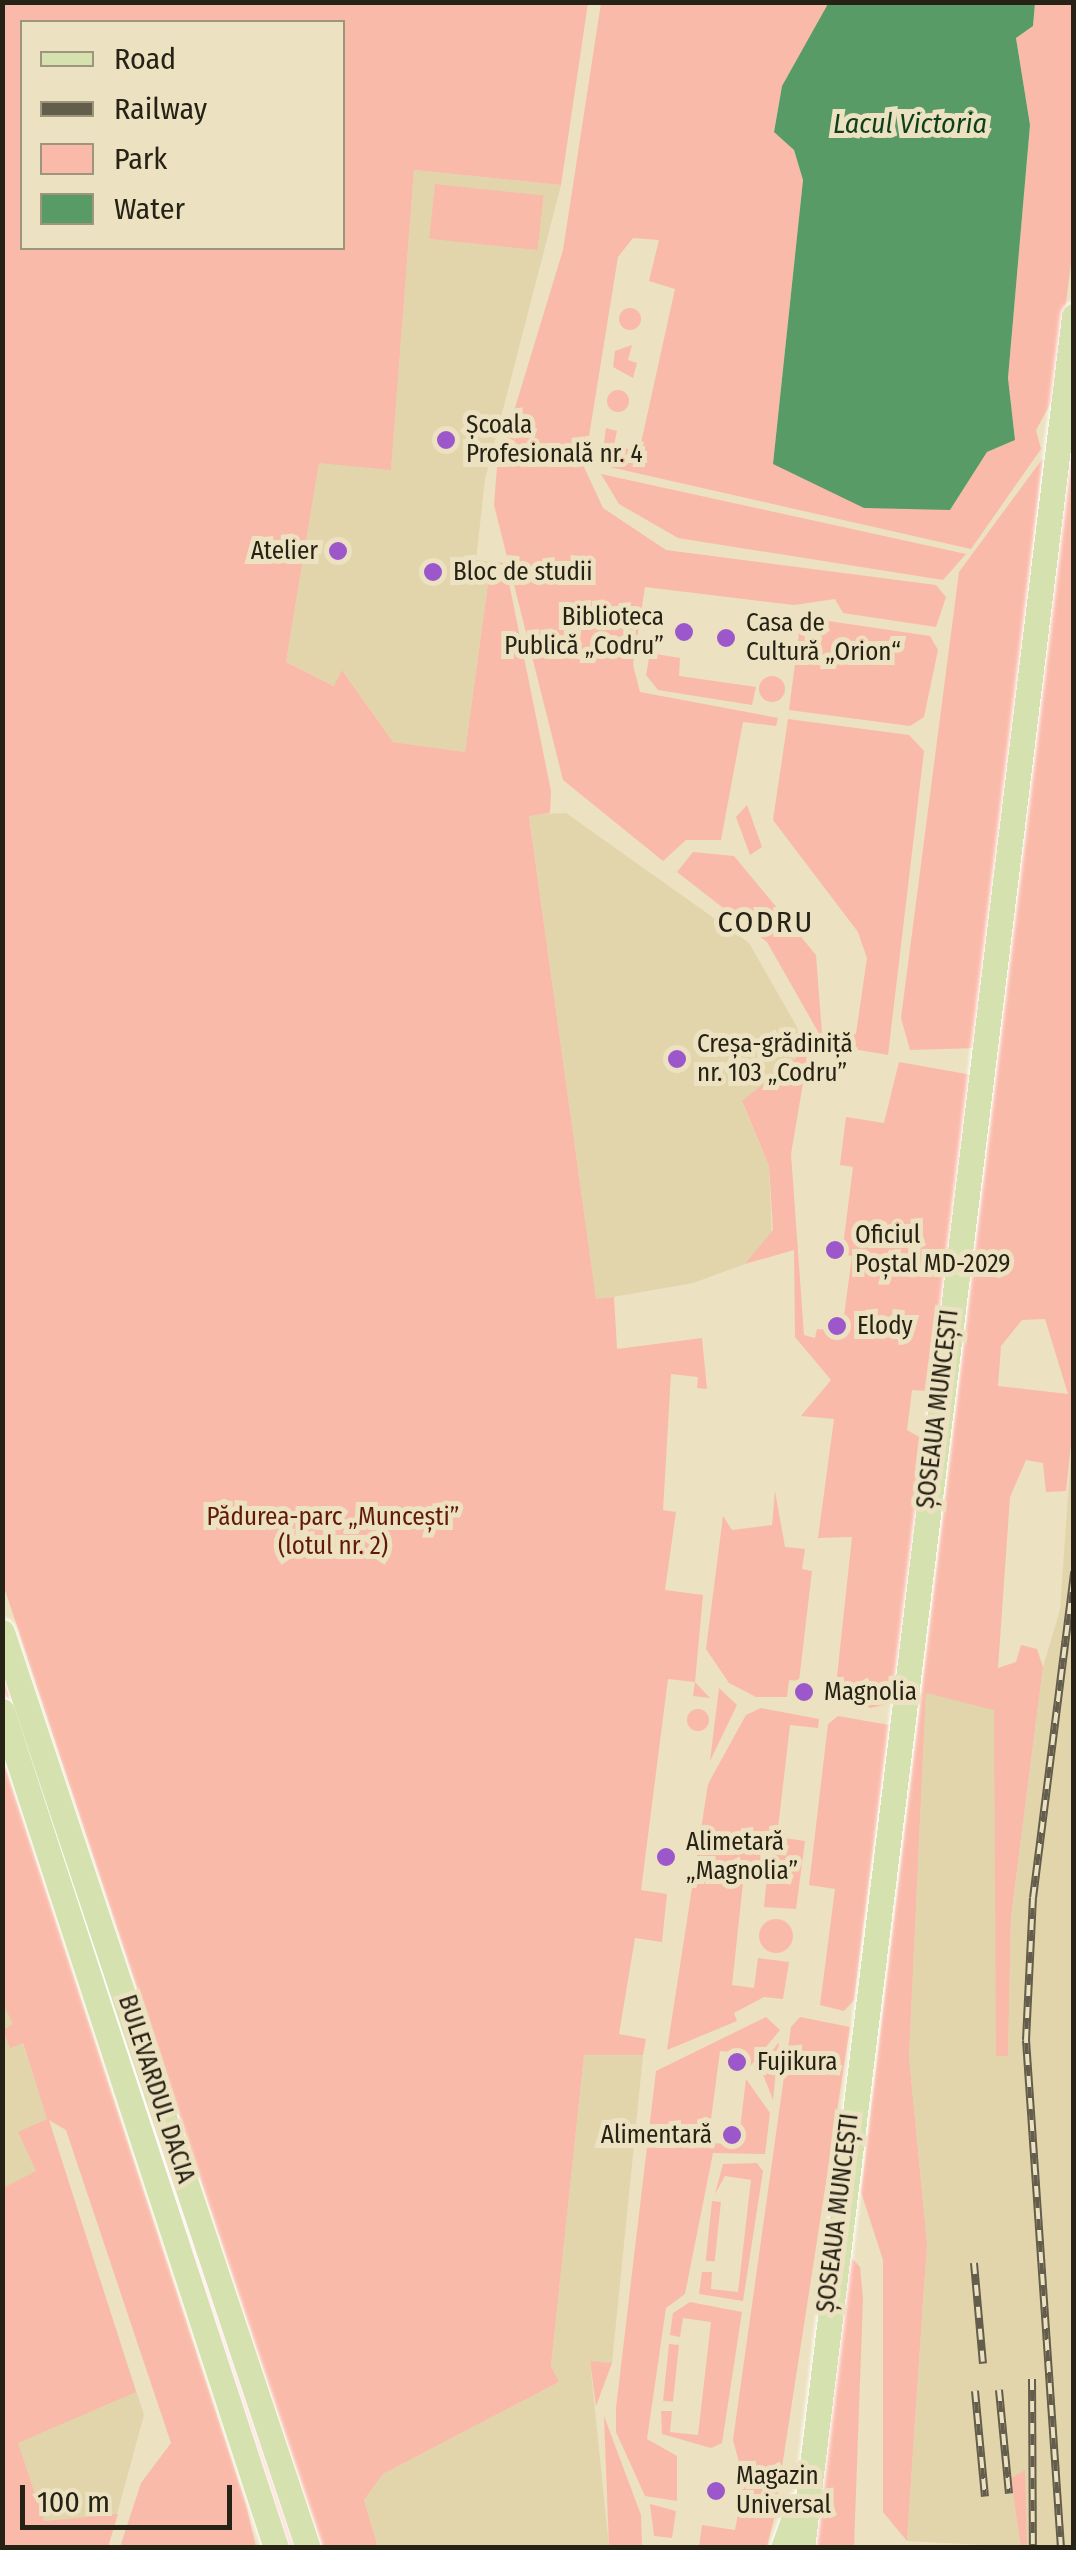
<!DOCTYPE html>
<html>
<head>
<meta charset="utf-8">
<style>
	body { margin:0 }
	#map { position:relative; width:1076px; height:2550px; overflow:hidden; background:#ece1c0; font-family:"Fira Sans Condensed",sans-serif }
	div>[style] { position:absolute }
	.built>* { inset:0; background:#e2d5ac }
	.green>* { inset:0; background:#fabaa9; transform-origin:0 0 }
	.round { border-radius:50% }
	.water>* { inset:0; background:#599b66 }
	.roads { filter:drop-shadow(0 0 2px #fff) drop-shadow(0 0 2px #fff) }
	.primary>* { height:25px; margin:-12.5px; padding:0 12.5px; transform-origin:12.5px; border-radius:12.5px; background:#d5e2af }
	.rail>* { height:8px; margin-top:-4px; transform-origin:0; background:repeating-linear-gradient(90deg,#ece1c0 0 11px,#635d4b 0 22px); box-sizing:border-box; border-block:2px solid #635d4b }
	.dots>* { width:28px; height:28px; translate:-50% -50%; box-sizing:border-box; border:5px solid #ece1c0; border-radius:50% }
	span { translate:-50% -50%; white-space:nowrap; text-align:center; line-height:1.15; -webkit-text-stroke:10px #ece1c0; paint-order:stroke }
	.poi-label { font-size:25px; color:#262216 }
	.left { translate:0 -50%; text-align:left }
	.right { translate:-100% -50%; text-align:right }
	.street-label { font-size:25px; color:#262216 }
	.park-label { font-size:25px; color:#621a07 }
	.water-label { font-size:28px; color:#0d3f1c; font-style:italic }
	.quarter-label { font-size:30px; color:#262216; letter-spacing:2.5px }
	.frame { position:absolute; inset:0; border:5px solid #262216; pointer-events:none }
	.legend { position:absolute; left:20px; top:20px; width:325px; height:230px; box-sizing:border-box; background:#ece1c0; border:2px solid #9d957c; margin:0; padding:12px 18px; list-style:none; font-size:30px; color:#262216 }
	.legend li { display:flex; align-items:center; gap:20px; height:50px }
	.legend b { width:50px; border:2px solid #9d957c }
	.scale { position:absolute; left:20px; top:2485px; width:212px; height:45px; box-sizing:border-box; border:5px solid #262216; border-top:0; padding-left:12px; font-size:30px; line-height:35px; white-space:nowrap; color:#262216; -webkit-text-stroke:8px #ece1c0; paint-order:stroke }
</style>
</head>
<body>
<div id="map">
	<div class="built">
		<div style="clip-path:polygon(414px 170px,561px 185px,485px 479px,476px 560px,491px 562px,465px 752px,393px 742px,343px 671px,335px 686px,286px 662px,319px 462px,391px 469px)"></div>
		<div style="clip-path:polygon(566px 813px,749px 943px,809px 1048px,742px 1102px,769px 1166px,772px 1240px,745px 1264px,693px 1283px,596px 1300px,529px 815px)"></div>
		<div style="clip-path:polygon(1073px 1425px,1073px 2547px,1027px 2547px,1024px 2471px,1021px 2547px,907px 2541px,927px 2243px,909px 2057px,926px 1693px,994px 1709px,1008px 2056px,1011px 1917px,1043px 1667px,1060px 1610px)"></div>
		<div style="clip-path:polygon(2px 1980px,144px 2415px,108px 2547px,3px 2547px)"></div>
		<div style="clip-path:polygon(584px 2054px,643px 2055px,612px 2363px,590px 2362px,609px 2547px,378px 2547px,364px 2500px,383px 2474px,559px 2382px,551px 2366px)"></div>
	</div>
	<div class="green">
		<div style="clip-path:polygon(evenodd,2px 3px,588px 3px,561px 185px,414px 170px,391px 470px,319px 463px,286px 662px,334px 686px,342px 670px,393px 742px,465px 752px,491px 562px,505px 563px,551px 791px,550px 813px,529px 816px,596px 1299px,614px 1297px,617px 1349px,702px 1338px,707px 1389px,697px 1388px,698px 1377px,671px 1374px,663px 1510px,676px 1512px,665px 1590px,703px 1595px,695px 1682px,710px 1698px,693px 1696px,695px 1682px,668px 1679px,641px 1890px,667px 1894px,662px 1942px,635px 1938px,619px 2034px,646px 2039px,643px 2055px,584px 2055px,551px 2366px,559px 2382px,383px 2474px,364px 2500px,378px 2547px,322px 2547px,3px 1584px,2px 3px,22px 22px,342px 22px,342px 248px,22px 248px,22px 22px)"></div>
		<div style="clip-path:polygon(601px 3px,829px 3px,782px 86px,774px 131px,794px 150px,803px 180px,773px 464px,950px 510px,987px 452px,1015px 440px,1008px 378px,1030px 125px,1016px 38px,1033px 26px,1035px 3px,1073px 3px,1074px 240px,1054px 397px,1036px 430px,1041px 449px,971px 549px,601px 465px,606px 428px,617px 431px,614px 445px,639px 452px,675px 289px,649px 281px,659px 240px,633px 238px,618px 257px,584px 467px,603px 508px,666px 550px,936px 585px,946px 597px,936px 627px,843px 613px,835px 599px,794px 605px,645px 587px,633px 665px,640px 692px,778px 718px,776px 726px,743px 722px,721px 840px,686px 840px,663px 861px,563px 780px,494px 505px,497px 467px,563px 250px)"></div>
		<div style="left:435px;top:184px;width:109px;height:55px;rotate:6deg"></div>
		<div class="round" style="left:619px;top:308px;width:22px;height:22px"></div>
		<div style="clip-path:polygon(632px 345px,628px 360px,637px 363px,633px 378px,613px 367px,615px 351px)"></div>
		<div class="round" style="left:607px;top:390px;width:22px;height:22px"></div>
		<div style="clip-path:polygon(evenodd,1073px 435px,1073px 1427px,1066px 1491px,1046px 1492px,1043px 1463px,1026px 1460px,1010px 1497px,998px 1668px,1016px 1662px,1021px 1645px,1037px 1649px,1043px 1667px,1011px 1917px,1008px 2056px,996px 2056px,994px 1710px,926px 1693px,909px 2057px,927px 2243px,907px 2541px,883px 2512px,883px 2260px,861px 2192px,1073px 435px,1045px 1319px,1068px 1394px,998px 1386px,1001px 1346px,1022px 1320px,1045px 1319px)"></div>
		<div style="clip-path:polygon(1043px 458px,976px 1048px,910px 1050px,901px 1018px,959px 572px)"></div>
		<div style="clip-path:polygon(601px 474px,966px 554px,943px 580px,678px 538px,619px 504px)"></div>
		<div style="clip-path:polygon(801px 617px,930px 636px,938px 650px,924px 717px,910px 726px,789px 710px)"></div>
		<div style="clip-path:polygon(650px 653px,680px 658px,679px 676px,756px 687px,752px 705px,658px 690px,646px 675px)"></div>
		<div class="round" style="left:759px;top:676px;width:26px;height:26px"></div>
		<div style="clip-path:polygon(788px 719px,909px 735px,924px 751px,888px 1055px,825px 1044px,767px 942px,677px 872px,693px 852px,734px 856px,816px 955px,822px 1033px,856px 1034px,867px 958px,858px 932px,773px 820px)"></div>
		<div style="clip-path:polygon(747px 805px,762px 847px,750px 855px,736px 817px)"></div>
		<div style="clip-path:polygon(809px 1048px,791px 1154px,804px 1335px,815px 1338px,817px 1329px,842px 1331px,852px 1256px,842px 1254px,853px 1167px,840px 1165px,846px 1117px,884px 1123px,899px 1062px,972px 1075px,933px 1368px,926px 1391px,912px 1390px,907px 1430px,926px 1441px,892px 1703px,870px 1708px,835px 1695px,852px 1537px,818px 1538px,834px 1419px,801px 1416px,831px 1380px,795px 1337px,794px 1250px,745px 1264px,773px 1230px,769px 1166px,742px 1101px)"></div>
		<div style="clip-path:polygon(775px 1491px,785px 1547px,805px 1549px,802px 1569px,812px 1571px,799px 1681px,789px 1680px,787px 1697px,756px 1697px,729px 1683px,706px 1649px,723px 1516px,732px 1530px,772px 1525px)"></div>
		<div style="clip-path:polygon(2px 1657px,300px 2547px,285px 2547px,3px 1684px)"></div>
		<div style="clip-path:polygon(719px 1688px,737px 1705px,710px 1761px)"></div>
		<div style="clip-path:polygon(761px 1708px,819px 1719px,818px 1728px,790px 1725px,777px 1837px,805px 1841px,796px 1909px,764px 1907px,767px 1876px,744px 1874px,732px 1985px,754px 1988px,758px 1958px,789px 1962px,783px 1999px,764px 1997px,734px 2013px,737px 2021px,667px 2050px,708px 1784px,746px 1715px)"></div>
		<div class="round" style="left:687px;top:1709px;width:22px;height:22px"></div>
		<div style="clip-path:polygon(838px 1716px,889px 1725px,854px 2000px,844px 2011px,820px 2005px,835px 1889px,809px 1885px,828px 1724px)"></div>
		<div style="clip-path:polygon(2px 1757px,246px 2504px,256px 2547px,120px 2547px,141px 2483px,171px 2443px,66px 2130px,49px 2120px,136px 2392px,18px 2443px,44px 2521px,118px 2514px,108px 2547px,3px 2547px,3px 2188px,36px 2171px,18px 2132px,47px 2119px,23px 2043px,10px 2048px,3px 2030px,13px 2024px,2px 2001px)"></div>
		<div class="round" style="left:759px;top:1919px;width:34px;height:34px"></div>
		<div style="clip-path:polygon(766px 2017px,780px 2030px,747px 2070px,749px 2054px,720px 2051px,708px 2142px,738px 2146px,746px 2079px,770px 2113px,765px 2154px,713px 2153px,685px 2294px,666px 2308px,647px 2439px,677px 2456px,677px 2501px,645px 2496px,616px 2432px,616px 2408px,656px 2071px)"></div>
		<div style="clip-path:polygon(800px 2017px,850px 2027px,774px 2519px,767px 2547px,699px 2547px,702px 2525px,735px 2530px,744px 2481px,733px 2440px,791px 2027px)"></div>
		<div style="clip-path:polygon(779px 2042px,773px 2100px,760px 2067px)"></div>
		<div style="clip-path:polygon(757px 2163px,763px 2171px,743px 2301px,699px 2294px,702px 2272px,712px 2272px,711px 2289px,738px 2292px,751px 2180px,725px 2176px,715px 2194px,723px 2164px)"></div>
		<div style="left:712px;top:2201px;width:9px;height:60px;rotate:6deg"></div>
		<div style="clip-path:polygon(847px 2253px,860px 2267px,863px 2299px,854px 2547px,810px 2548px)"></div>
		<div style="clip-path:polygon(690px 2302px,742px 2312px,722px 2443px,711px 2448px,662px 2434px,661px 2411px,672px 2411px,670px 2432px,698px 2435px,711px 2322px,683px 2318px,680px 2337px,670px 2335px,673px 2313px)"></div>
		<div style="left:669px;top:2344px;width:10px;height:57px;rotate:6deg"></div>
		<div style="clip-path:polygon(590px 2361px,612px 2363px,596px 2406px)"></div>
		<div style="clip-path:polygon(604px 2416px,641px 2515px,642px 2547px,609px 2547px)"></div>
		<div style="clip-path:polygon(1025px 2470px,1027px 2547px,1021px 2548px,1011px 2478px)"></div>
		<div style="clip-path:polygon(650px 2504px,676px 2511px,672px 2538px,654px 2536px)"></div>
	</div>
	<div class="water">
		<div style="clip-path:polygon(829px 2px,1035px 3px,1033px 26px,1016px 38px,1030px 125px,1008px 378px,1015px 440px,987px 452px,950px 510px,864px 508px,773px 464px,803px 180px,794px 150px,774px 132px,782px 86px)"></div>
	</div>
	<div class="roads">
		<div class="primary">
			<div style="left:2px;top:1632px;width:966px;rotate:71.53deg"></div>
			<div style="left:2px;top:1711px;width:881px;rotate:71.87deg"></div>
			<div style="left:783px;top:2548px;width:45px;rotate:-70.3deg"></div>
			<div style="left:802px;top:2548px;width:2249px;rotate:-83.05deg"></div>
		</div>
	</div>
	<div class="rail">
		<div style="left:974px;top:2263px;width:101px;rotate:84.9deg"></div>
		<div style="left:1032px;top:2379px;width:169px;rotate:89.7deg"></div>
		<div style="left:999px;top:2390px;width:104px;rotate:84.5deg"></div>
		<div style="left:975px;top:2391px;width:106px;rotate:84.6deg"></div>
		<div style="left:1061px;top:2548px;width:509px;rotate:-93.94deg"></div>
		<div style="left:1026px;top:2040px;width:142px;rotate:-87.2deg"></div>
		<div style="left:1033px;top:1898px;width:329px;rotate:-82.8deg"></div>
	</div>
	<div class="dots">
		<div style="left:446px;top:440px;background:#9c57cb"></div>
		<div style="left:338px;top:551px;background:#9c57cb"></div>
		<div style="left:433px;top:572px;background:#9c57cb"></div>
		<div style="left:684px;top:632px;background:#9c57cb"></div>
		<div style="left:726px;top:638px;background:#9c57cb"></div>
		<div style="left:677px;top:1059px;background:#9c57cb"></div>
		<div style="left:835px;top:1250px;background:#9c57cb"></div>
		<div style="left:837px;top:1326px;background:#9c57cb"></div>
		<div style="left:804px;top:1692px;background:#9c57cb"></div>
		<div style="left:666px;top:1857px;background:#9c57cb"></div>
		<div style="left:737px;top:2062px;background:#9c57cb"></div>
		<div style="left:732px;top:2135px;background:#9c57cb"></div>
		<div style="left:716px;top:2491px;background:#9c57cb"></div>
	</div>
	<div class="poi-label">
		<span class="left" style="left:466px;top:440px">Școala<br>Profesională nr. 4</span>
		<span class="right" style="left:318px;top:551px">Atelier</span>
		<span class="left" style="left:453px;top:572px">Bloc de studii</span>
		<span class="right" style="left:664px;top:632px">Biblioteca<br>Publică „Codru”</span>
		<span class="left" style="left:746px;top:638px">Casa de<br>Cultură „Orion“</span>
		<span class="left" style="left:697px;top:1059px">Creșa-grădiniță<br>nr. 103 „Codru”</span>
		<span class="left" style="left:855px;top:1250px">Oficiul<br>Poștal MD-2029</span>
		<span class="left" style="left:857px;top:1326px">Elody</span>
		<span class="left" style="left:824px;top:1692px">Magnolia</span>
		<span class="left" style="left:686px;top:1857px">Alimetară<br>„Magnolia”</span>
		<span class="left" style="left:757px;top:2062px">Fujikura</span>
		<span class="right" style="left:712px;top:2135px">Alimentară</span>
		<span class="left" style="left:736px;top:2491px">Magazin<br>Universal</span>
	</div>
	<div class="street-label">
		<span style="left:938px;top:1409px;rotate:-83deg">ȘOSEAUA MUNCEȘTI</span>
		<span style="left:156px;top:2089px;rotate:72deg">BULEVARDUL DACIA</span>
		<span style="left:838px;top:2213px;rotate:-83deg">ȘOSEAUA MUNCEȘTI</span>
	</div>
	<div class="park-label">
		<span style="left:333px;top:1532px">Pădurea-parc „Muncești”<br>(lotul nr. 2)</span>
	</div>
	<div class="water-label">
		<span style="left:910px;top:124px">Lacul Victoria</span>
	</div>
	<div class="quarter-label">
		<span style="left:766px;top:922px">CODRU</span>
	</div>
	<div class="frame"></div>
	<ul class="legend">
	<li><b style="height:12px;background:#d5e2af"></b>Road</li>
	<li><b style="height:12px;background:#635d4b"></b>Railway</li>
	<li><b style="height:28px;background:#fabaa9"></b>Park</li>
	<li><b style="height:28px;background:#599b66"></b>Water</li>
	</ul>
	<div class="scale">100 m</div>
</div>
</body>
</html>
